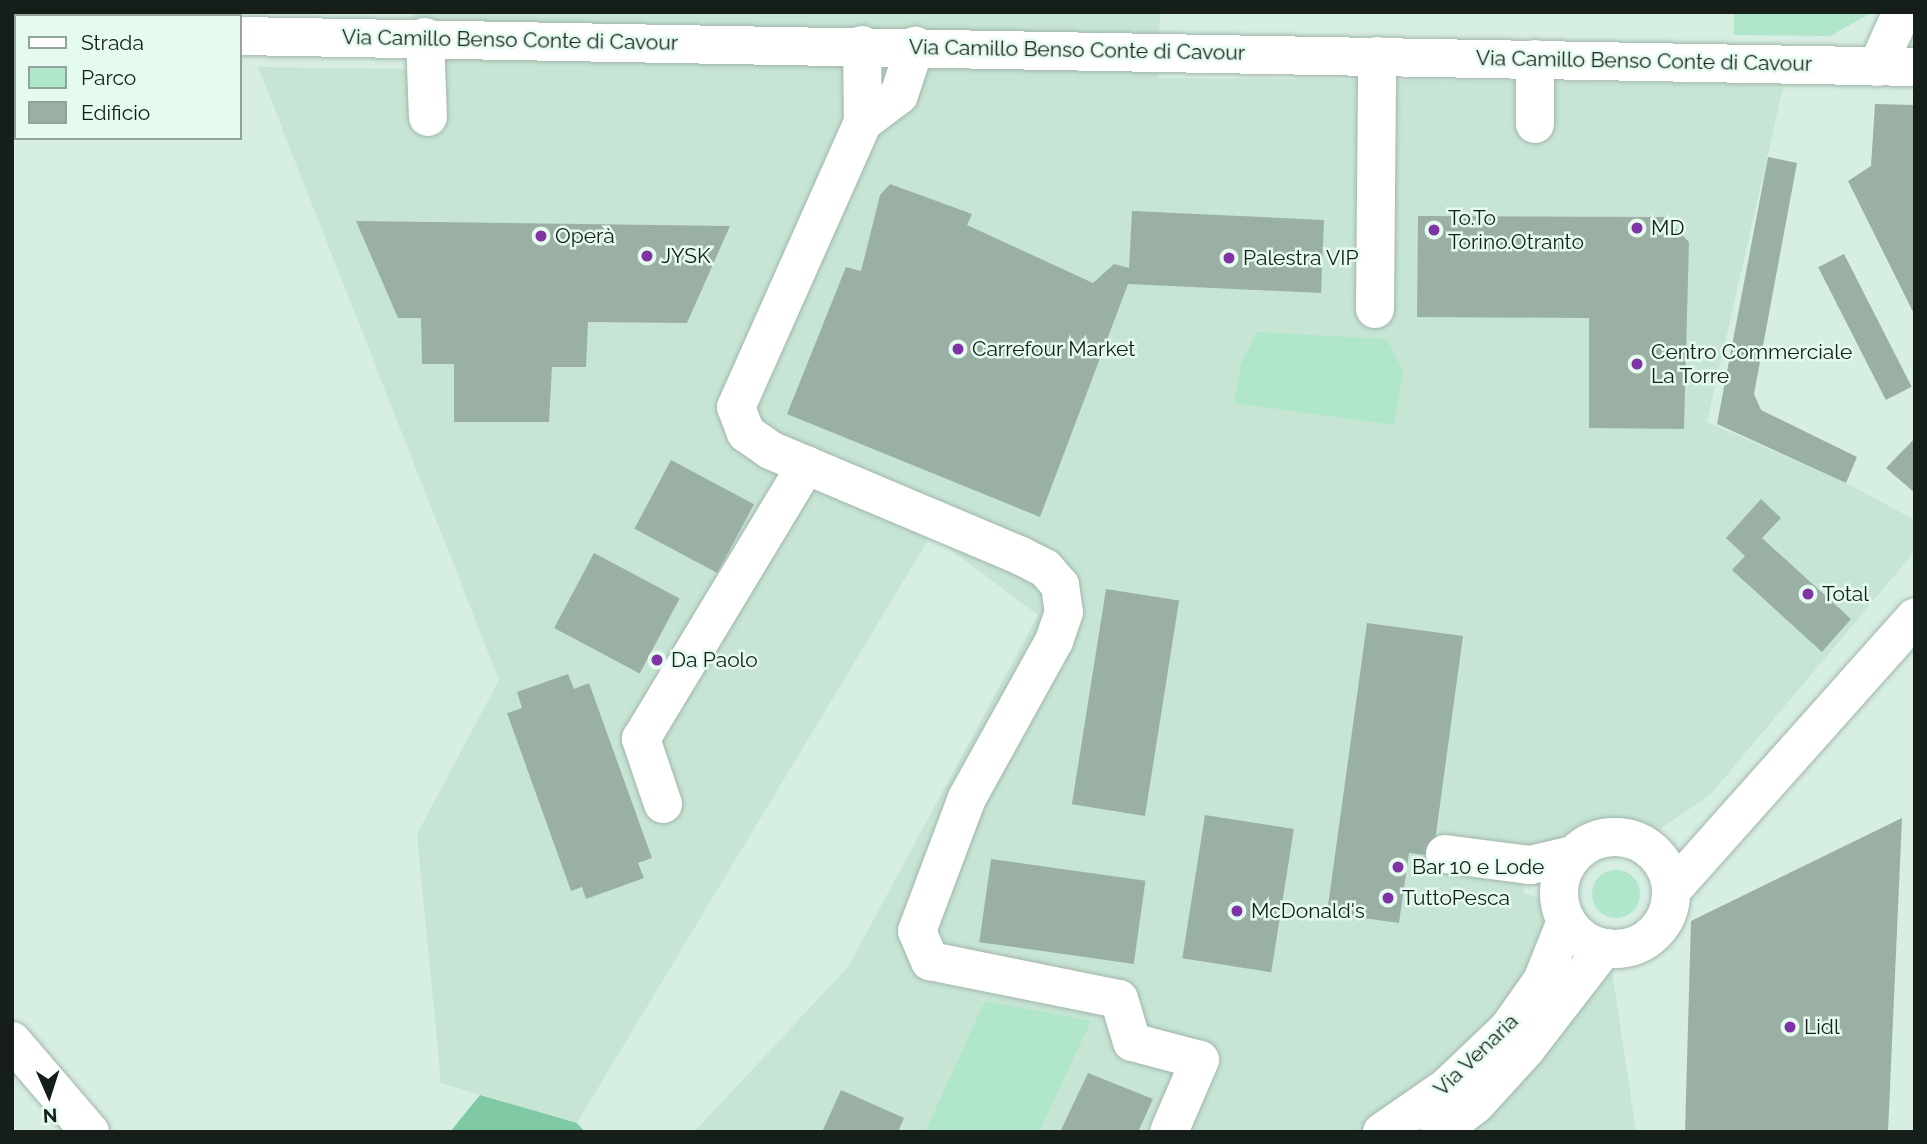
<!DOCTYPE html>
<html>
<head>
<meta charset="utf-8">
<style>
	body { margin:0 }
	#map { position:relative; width:1927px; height:1144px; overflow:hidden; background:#d7eee2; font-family:Raleway,sans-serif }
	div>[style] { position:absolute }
	.built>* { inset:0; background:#c7e5d5 }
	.green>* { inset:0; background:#b0e6ca }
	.round { border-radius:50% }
	.forest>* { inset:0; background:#7fc9a5 }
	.building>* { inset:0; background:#9bb0a4; transform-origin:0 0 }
	.path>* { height:4.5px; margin-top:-2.25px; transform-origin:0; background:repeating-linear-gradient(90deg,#889990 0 7px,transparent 0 10.5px) }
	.roads { filter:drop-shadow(0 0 2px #a1b6aa) drop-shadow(0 0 2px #a1b6aa) }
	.minor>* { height:38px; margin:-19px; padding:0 19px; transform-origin:19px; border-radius:19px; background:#fff }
	.major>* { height:38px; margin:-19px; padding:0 19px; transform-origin:19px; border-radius:19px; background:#fff }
	.major>.ring { margin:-19px; padding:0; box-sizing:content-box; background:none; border:38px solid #fff; border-radius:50% }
	.dots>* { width:19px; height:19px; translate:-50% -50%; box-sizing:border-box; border:4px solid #e5fbef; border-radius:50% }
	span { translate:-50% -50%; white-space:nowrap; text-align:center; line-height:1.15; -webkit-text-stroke:5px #e5fbef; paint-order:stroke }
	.street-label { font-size:21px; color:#161e1a }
	.poi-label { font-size:21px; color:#161e1a }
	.left { translate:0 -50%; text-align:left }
	.frame { position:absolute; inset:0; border:14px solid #161e1a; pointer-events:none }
	.legend { position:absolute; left:14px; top:14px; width:228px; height:126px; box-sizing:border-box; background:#e5fbef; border:2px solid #92a39a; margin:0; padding:9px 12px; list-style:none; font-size:21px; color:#161e1a }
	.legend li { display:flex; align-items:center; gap:14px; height:35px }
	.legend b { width:35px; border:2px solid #92a39a }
	.north { position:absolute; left:14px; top:1060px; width:70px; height:70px; -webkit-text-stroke:5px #e5fbef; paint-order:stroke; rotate:177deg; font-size:19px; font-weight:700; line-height:28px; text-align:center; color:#161e1a }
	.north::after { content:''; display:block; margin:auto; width:24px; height:32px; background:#161e1a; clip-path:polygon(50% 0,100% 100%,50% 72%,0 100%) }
</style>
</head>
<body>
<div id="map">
	<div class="built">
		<div style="clip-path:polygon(412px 12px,1160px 12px,1158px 78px,1784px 84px,1707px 422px,1846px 483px,1915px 520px,1915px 551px,1710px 795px,1654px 833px,1605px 832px,1558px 849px,1529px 852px,1523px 893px,1546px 901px,1553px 916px,1612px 971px,1636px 1132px,694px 1132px,848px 967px,1038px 615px,931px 535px,577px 1123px,441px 1083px,417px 834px,499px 680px,258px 67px,410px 69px)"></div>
	</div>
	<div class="green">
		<div style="clip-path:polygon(1734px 12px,1873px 12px,1830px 36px,1734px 35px)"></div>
		<div style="clip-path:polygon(1257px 332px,1387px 339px,1403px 371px,1394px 425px,1234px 403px,1241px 364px)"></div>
		<div class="round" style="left:1592px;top:870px;width:48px;height:48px"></div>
		<div style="clip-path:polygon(985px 1001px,1091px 1021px,1039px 1132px,925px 1132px)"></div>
	</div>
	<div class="forest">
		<div style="clip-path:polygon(480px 1095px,577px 1123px,585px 1132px,450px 1132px)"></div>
	</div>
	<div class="building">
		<div style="clip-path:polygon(1875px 104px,1915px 105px,1915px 316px,1848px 181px,1871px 166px)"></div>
		<div style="clip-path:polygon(1768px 157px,1797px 163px,1754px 394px,1761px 410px,1857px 457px,1846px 483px,1717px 424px)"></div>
		<div style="clip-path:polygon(890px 184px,972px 214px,967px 225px,1093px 283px,1114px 264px,1129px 268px,1132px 211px,1324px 220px,1321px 293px,1128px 284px,1040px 517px,787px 414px,846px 267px,861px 271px,880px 195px)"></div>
		<div style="clip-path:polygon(1418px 216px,1664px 217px,1689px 242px,1684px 429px,1589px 428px,1589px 318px,1417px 317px)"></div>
		<div style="clip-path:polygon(356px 221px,730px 226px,687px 323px,588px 322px,586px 367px,552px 367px,549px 422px,454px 422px,454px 364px,422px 364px,421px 318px,398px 318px)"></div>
		<div style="left:1844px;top:254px;width:149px;height:29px;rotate:63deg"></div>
		<div style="clip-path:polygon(1915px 438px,1915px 493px,1886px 468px)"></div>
		<div style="left:671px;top:460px;width:94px;height:78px;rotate:28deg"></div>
		<div style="clip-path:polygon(1761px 499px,1781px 518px,1762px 538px,1851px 619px,1822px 652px,1732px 570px,1745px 556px,1726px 538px)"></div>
		<div style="left:594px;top:553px;width:97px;height:85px;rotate:28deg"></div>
		<div style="left:1106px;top:589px;width:74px;height:218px;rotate:9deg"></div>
		<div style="clip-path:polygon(1367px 623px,1463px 636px,1433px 856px,1409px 853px,1399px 923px,1327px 913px)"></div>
		<div style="clip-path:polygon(568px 674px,574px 689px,589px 683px,652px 858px,638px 863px,644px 878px,586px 899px,582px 887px,571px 891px,507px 713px,522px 708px,517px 692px)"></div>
		<div style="left:1205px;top:815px;width:90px;height:145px;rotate:9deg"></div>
		<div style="clip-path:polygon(1902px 818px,1888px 1132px,1685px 1132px,1691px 921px)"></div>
		<div style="left:991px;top:859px;width:156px;height:84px;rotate:8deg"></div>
		<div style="clip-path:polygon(1088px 1073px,1153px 1099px,1138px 1132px,1060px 1132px)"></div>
		<div style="clip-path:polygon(841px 1090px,904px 1118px,898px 1132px,822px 1132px)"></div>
	</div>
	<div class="path">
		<div style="left:1604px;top:825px;width:34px"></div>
	</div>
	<div class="roads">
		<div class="minor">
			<div style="left:12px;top:35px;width:4px"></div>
			<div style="left:240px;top:36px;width:1675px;rotate:1.06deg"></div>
			<div style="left:425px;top:37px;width:80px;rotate:87.9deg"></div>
			<div style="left:862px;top:45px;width:77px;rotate:89.3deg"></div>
			<div style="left:863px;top:122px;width:312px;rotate:114deg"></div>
			<div style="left:736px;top:407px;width:28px;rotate:69deg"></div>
			<div style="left:746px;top:433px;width:29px;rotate:35deg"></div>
			<div style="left:770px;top:450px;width:272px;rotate:22.9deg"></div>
			<div style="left:1021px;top:556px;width:27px;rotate:27deg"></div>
			<div style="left:1045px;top:568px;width:23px;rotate:49deg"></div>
			<div style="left:1060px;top:585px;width:27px;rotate:82deg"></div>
			<div style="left:1064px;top:612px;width:31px;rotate:109deg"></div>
			<div style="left:1054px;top:641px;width:179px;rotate:119deg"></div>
			<div style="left:967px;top:798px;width:142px;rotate:110.6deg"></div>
			<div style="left:917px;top:931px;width:33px;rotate:67deg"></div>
			<div style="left:930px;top:961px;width:193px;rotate:11.4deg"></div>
			<div style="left:1119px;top:999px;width:45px;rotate:73.2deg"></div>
			<div style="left:1132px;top:1042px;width:70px;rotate:14.8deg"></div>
			<div style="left:1200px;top:1060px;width:78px;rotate:113.3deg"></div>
			<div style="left:1877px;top:67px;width:60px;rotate:-65.6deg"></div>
			<div style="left:863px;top:122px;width:45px;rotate:-36.9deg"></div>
			<div style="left:899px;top:95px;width:52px;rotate:-71.9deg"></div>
			<div style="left:1535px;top:124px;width:65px;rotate:-90deg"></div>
			<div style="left:1375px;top:309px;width:253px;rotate:-89.5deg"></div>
			<div style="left:663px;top:804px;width:69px;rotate:-108.7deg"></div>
			<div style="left:641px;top:739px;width:320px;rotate:-58.9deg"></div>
			<div style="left:1445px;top:854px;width:86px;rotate:7.4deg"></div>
			<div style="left:1530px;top:865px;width:44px;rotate:-13.1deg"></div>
			<div style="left:12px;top:1041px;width:120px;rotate:49.4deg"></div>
		</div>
		<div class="major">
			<div class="ring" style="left:1559px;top:837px;width:74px;height:74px"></div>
			<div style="left:1672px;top:890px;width:365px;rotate:-48.3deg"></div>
			<div style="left:1382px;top:1132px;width:79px;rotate:-34.7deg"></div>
			<div style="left:1447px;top:1087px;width:84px;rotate:-43.6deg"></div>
			<div style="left:1508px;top:1029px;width:59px;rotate:-54.7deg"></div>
			<div style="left:1542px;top:981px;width:65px;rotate:-68.2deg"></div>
			<div style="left:1439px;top:1132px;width:46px;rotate:-37.1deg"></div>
			<div style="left:1476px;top:1104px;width:74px;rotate:-47.7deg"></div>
			<div style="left:1526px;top:1049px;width:128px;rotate:-52.3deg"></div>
		</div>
	</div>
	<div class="dots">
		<div style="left:1637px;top:228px;background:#7f33a4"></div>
		<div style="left:1434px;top:230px;background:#7f33a4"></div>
		<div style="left:541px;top:236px;background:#7f33a4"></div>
		<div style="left:647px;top:256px;background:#7f33a4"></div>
		<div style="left:1229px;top:258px;background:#7f33a4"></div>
		<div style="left:958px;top:349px;background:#7f33a4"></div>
		<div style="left:1637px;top:364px;background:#7f33a4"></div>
		<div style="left:1808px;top:594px;background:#7f33a4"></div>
		<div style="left:657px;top:660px;background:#7f33a4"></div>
		<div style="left:1398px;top:867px;background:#7f33a4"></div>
		<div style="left:1388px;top:898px;background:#7f33a4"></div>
		<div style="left:1237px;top:911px;background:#7f33a4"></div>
		<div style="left:1790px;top:1027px;background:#7f33a4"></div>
	</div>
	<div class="street-label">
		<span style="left:510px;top:40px;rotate:1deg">Via Camillo Benso Conte di Cavour</span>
		<span style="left:1077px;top:50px;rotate:1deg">Via Camillo Benso Conte di Cavour</span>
		<span style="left:1644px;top:61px;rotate:1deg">Via Camillo Benso Conte di Cavour</span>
		<span style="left:1476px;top:1055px;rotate:-44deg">Via Venaria</span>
	</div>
	<div class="poi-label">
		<span class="left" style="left:1448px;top:230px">To.To<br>Torino.Otranto</span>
		<span class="left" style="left:1651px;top:228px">MD</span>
		<span class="left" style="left:555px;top:236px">Operà</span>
		<span class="left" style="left:661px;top:256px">JYSK</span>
		<span class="left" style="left:1243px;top:258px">Palestra VIP</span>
		<span class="left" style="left:972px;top:349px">Carrefour Market</span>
		<span class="left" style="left:1651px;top:364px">Centro Commerciale<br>La Torre</span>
		<span class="left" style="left:1822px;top:594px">Total</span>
		<span class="left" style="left:671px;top:660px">Da Paolo</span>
		<span class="left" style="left:1412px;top:867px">Bar 10 e Lode</span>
		<span class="left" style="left:1402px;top:898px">TuttoPesca</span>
		<span class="left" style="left:1251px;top:911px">McDonald's</span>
		<span class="left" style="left:1804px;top:1027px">Lidl</span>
	</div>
	<div class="frame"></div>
	<ul class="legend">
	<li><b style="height:9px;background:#fff"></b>Strada</li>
	<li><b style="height:19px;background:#b0e6ca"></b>Parco</li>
	<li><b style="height:19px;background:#9bb0a4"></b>Edificio</li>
	</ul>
	<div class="north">N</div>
</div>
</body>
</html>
